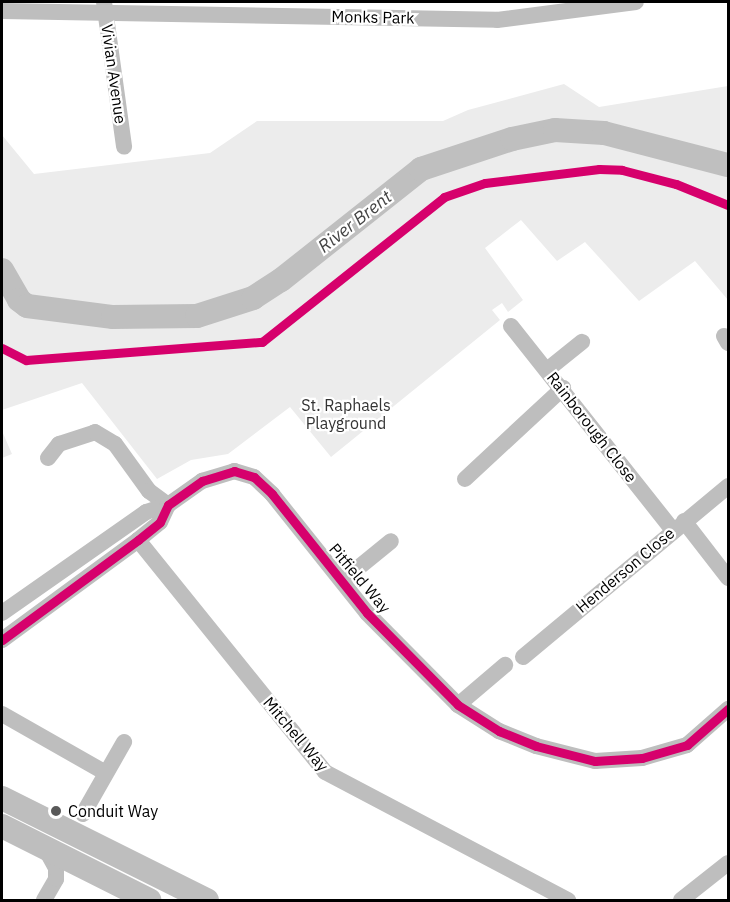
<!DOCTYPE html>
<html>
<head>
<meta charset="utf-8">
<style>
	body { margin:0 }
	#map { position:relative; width:730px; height:902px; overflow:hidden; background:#fff; font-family:"IBM Plex Sans",sans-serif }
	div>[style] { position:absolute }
	.green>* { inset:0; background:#ececec }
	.river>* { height:24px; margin:-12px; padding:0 12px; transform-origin:12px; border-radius:12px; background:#bfbfbf }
	.minor>* { height:16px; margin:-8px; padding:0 8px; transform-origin:8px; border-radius:8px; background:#bebebe }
	.highway>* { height:24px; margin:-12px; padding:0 12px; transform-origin:12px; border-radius:12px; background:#bebebe }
	.cycleway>* { height:9px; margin:-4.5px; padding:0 4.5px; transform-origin:4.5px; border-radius:4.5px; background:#d6006c }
	.dots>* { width:16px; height:16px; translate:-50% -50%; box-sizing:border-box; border:3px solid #fff; border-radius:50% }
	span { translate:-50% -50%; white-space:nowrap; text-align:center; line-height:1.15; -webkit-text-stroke:4.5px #fff; paint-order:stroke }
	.street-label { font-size:16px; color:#000 }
	.park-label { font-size:16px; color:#333 }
	.poi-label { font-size:16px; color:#000 }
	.left { translate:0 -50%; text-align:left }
	.water-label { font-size:18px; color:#444; font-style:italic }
	.frame { position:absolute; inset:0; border:3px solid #000; pointer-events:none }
</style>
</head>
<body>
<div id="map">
	<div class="green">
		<div style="clip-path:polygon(564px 84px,599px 107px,728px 86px,728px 300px,695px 261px,639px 301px,585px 242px,557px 261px,521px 220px,485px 248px,523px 300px,508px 312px,502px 303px,492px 310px,500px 320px,331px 457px,290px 407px,228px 454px,191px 460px,157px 479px,82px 383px,2px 410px,2px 135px,34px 174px,210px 153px,257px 121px,443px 121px,468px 110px)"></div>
		<div style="clip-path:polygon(2px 431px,12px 454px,2px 458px)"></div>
	</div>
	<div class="river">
		<div style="left:2px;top:270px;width:34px;rotate:60deg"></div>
		<div style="left:19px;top:300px;width:10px;rotate:37deg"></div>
		<div style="left:27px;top:306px;width:87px;rotate:7.3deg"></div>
		<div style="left:113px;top:317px;width:84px;rotate:-0.7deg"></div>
		<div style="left:197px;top:316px;width:59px;rotate:-17.8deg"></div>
		<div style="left:253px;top:298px;width:33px;rotate:-33deg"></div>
		<div style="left:281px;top:280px;width:179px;rotate:-38.4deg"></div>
		<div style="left:421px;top:169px;width:96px;rotate:-18.2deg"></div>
		<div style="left:512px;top:139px;width:44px;rotate:-11.8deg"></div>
		<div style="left:555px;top:130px;width:49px;rotate:3.5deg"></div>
		<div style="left:604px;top:133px;width:128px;rotate:14.5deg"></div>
	</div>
	<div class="minor">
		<div style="left:104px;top:2px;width:146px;rotate:82.1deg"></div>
		<div style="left:2px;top:11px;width:495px;rotate:1deg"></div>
		<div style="left:497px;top:20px;width:140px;rotate:-7.4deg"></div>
		<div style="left:511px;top:326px;width:259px;rotate:51.6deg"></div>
		<div style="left:724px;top:336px;width:8px;rotate:60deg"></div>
		<div style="left:547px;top:370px;width:45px;rotate:-38.7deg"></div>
		<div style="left:48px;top:458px;width:18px;rotate:-52deg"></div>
		<div style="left:59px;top:444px;width:38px;rotate:-18deg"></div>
		<div style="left:95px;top:432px;width:23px;rotate:31deg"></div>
		<div style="left:115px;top:444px;width:58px;rotate:54.1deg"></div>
		<div style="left:149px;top:491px;width:24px;rotate:36deg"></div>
		<div style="left:465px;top:479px;width:134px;rotate:-42.9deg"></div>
		<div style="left:684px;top:521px;width:72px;rotate:52.3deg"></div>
		<div style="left:138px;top:540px;width:298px;rotate:51.1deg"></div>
		<div style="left:325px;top:772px;width:275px;rotate:27.8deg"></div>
		<div style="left:342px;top:581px;width:63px;rotate:-39.2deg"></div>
		<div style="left:2px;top:613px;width:176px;rotate:-35deg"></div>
		<div style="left:146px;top:512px;width:23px;rotate:-18deg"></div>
		<div style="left:2px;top:640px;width:169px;rotate:-36.3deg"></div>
		<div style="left:138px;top:540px;width:28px;rotate:-39deg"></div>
		<div style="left:160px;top:522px;width:19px;rotate:-65deg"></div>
		<div style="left:168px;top:505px;width:42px;rotate:-35.2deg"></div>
		<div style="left:202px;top:481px;width:34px;rotate:-17deg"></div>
		<div style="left:234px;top:471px;width:21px;rotate:17deg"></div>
		<div style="left:254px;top:477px;width:25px;rotate:43deg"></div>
		<div style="left:272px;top:494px;width:152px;rotate:51.4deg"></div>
		<div style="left:367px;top:613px;width:129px;rotate:45.3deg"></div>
		<div style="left:458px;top:705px;width:49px;rotate:32.4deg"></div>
		<div style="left:499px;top:731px;width:40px;rotate:22deg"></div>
		<div style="left:536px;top:746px;width:61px;rotate:14.3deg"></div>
		<div style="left:595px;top:761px;width:47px;rotate:-3.7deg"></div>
		<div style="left:642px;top:758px;width:47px;rotate:-16.1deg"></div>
		<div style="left:687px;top:745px;width:55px;rotate:-41.3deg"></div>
		<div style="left:523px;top:657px;width:267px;rotate:-39.8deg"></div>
		<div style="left:458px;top:705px;width:62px;rotate:-40.4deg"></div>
		<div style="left:2px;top:714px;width:117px;rotate:29.6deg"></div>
		<div style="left:83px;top:814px;width:83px;rotate:-60.3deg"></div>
		<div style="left:44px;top:900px;width:24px;rotate:-60deg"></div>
		<div style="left:56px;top:879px;width:11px;rotate:-90deg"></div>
		<div style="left:56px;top:868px;width:21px;rotate:-119deg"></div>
		<div style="left:681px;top:900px;width:60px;rotate:-38.2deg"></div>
	</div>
	<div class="highway">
		<div style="left:2px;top:798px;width:229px;rotate:26.5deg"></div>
		<div style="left:2px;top:826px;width:165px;rotate:26.7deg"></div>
	</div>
	<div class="cycleway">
		<div style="left:2px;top:348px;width:27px;rotate:27deg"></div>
		<div style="left:26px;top:360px;width:237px;rotate:-4.4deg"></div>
		<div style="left:262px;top:342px;width:233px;rotate:-38.5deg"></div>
		<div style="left:444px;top:197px;width:43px;rotate:-18.9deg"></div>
		<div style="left:485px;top:183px;width:115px;rotate:-7deg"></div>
		<div style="left:599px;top:169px;width:23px;rotate:2deg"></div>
		<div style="left:622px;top:170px;width:56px;rotate:14.5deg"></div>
		<div style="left:676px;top:184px;width:56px;rotate:22deg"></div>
		<div style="left:2px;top:640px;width:169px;rotate:-36.3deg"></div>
		<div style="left:138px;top:540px;width:28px;rotate:-39deg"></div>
		<div style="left:160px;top:522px;width:19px;rotate:-65deg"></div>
		<div style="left:168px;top:505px;width:42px;rotate:-35.2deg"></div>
		<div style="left:202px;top:481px;width:34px;rotate:-17deg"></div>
		<div style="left:234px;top:471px;width:21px;rotate:17deg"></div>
		<div style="left:254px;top:477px;width:25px;rotate:43deg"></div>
		<div style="left:272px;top:494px;width:152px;rotate:51.4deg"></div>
		<div style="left:367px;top:613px;width:129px;rotate:45.3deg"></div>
		<div style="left:458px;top:705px;width:49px;rotate:32.4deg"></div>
		<div style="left:499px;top:731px;width:40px;rotate:22deg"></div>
		<div style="left:536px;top:746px;width:61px;rotate:14.3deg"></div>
		<div style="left:595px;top:761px;width:47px;rotate:-3.7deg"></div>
		<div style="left:642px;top:758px;width:47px;rotate:-16.1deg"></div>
		<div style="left:687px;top:745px;width:55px;rotate:-41.3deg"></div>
	</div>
	<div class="dots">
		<div style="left:56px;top:811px;background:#595959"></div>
	</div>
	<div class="street-label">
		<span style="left:373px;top:17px;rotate:1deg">Monks Park</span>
		<span style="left:114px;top:74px;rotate:82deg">Vivian Avenue</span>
		<span style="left:592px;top:427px;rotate:52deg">Rainborough Close</span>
		<span style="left:625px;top:570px;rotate:-40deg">Henderson Close</span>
		<span style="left:360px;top:578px;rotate:50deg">Pitfield Way</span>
		<span style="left:296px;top:734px;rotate:50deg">Mitchell Way</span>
	</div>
	<div class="park-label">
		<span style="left:346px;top:414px">St. Raphaels<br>Playground</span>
	</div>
	<div class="poi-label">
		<span class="left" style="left:68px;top:811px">Conduit Way</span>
	</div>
	<div class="water-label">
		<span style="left:355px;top:222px;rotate:-38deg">River Brent</span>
	</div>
	<div class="frame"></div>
</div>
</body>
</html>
